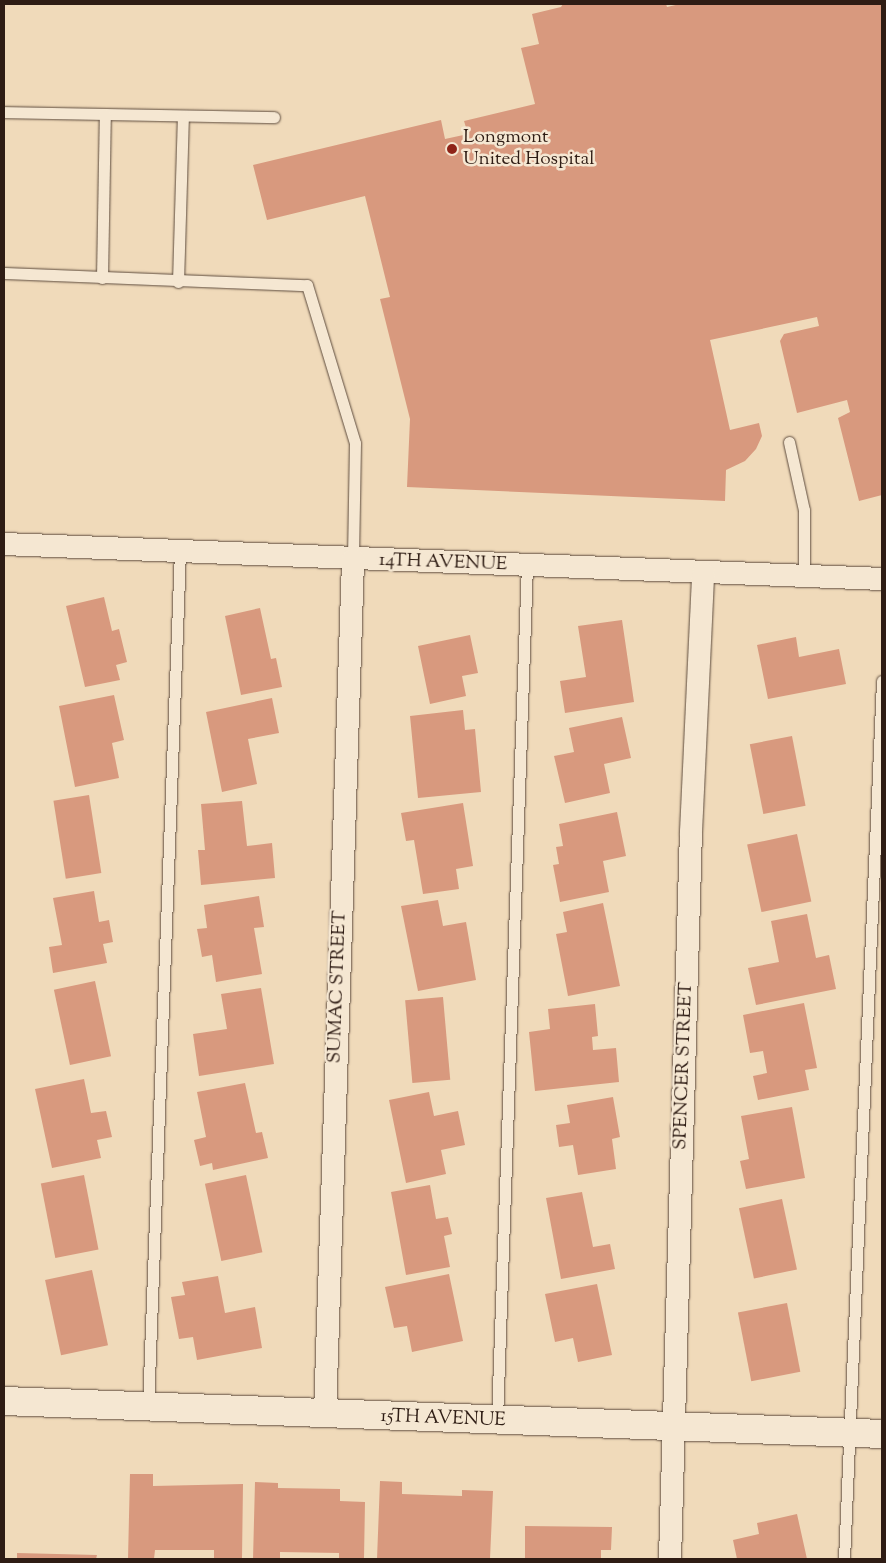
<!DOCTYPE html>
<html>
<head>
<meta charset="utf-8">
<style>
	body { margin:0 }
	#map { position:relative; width:886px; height:1563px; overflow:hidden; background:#f0daba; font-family:"Sorts Mill Goudy",serif }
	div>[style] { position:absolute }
	.building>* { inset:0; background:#d8997e; transform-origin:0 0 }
	.roads { filter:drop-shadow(0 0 1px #5e4c3e) drop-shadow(0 0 1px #5e4c3e) }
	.service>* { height:11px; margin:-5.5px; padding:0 5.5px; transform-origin:5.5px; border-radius:5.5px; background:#f5e7d2 }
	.minor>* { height:22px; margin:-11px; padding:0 11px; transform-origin:11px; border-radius:11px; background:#f5e7d2 }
	.tertiary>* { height:28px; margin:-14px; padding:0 14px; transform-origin:14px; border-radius:14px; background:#f5e7d2 }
	.dots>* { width:14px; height:14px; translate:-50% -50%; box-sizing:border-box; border:2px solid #f5e7d2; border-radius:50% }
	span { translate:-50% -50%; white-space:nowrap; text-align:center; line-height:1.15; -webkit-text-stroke:5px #f5e7d2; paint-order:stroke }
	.poi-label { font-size:19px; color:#2e1c14 }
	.left { translate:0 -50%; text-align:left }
	.street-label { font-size:19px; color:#2e1c14 }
	.frame { position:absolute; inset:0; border:5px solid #2e1c14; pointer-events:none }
</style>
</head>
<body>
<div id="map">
	<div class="building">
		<div style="clip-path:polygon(563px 4px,666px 4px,667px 7px,680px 4px,882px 4px,882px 495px,859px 501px,838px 418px,850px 412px,847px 400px,797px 413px,780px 341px,784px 334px,819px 326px,817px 317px,710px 340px,730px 430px,759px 423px,762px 436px,756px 449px,745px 461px,726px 470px,725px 501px,407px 487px,410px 419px,380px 299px,390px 297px,365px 196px,267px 220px,253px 165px,441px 120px,445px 139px,468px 134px,464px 121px,535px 104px,521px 48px,539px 44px,532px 14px,561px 7px)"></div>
		<div style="clip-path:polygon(104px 597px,112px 631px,119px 629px,127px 662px,116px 665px,120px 680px,85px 687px,66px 606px)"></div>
		<div style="clip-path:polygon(260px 608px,271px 659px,276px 658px,282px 687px,241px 695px,225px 616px)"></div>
		<div style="clip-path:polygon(622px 620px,634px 702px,565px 713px,560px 681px,586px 677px,578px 626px)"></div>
		<div style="clip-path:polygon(470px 635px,478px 673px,462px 676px,466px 696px,430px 704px,418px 646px)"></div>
		<div style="clip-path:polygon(796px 637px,799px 657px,839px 649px,846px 684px,768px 699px,757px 645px)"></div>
		<div style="clip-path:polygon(114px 695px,124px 740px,112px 743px,119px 778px,75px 787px,59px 706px)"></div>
		<div style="clip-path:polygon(272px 698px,279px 733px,248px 739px,257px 784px,222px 792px,206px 712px)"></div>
		<div style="clip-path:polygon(463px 710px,465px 730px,475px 729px,481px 792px,418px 798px,410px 716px)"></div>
		<div style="clip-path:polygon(622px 717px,631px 758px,604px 764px,610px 793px,565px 803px,554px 756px,574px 752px,569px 728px)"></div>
		<div style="left:792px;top:736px;width:71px;height:43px;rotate:79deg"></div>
		<div style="left:89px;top:795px;width:79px;height:36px;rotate:81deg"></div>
		<div style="clip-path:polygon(242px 801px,247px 846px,272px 843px,275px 878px,201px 885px,198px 850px,205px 850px,201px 804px)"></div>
		<div style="clip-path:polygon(463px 803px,473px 866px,456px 869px,459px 889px,423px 894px,414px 840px,406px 841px,401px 813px)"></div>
		<div style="clip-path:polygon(617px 812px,626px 856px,603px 861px,609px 892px,560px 902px,553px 865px,559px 864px,556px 847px,563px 846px,559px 824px)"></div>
		<div style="left:797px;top:834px;width:69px;height:51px;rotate:78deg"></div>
		<div style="clip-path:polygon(94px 891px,99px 922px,109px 920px,113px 942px,103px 944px,107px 963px,53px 973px,49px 947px,62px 945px,53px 898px)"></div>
		<div style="clip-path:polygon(259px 896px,264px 927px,254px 928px,262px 974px,216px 982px,212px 955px,202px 957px,197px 929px,207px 928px,204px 905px)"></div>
		<div style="clip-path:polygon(438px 900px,443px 926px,466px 922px,476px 980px,418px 991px,401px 906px)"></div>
		<div style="clip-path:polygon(603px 903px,620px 986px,568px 996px,556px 934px,567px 932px,563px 912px)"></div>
		<div style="clip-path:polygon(807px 914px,816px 958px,829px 955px,836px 989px,756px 1005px,748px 968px,779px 962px,771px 921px)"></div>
		<div style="left:95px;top:981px;width:77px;height:42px;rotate:78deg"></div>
		<div style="clip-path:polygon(261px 988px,274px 1064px,199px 1076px,193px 1034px,227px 1029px,221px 994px)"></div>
		<div style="left:443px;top:997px;width:83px;height:38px;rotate:85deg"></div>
		<div style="clip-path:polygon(804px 1003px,817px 1068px,805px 1070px,809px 1090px,758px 1100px,753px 1076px,767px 1073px,763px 1051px,750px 1053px,743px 1015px)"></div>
		<div style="clip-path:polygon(595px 1004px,598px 1036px,592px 1037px,593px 1050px,616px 1048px,619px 1082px,535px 1091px,529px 1032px,550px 1029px,548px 1009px)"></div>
		<div style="clip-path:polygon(84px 1079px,91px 1113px,106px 1111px,112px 1137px,97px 1140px,101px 1158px,52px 1168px,35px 1089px)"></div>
		<div style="clip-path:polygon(245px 1083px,256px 1133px,262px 1132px,268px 1158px,213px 1170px,212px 1163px,200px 1166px,194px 1140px,206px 1137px,197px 1092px)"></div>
		<div style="clip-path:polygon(429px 1092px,434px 1116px,458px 1111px,465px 1145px,441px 1150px,446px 1174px,406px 1183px,389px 1100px)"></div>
		<div style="clip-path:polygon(613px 1097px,620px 1137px,612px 1139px,616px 1169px,578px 1175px,573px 1145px,559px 1147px,556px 1125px,570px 1123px,567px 1105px)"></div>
		<div style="clip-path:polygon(792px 1107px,805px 1178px,746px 1189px,740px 1161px,749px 1159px,741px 1116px)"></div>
		<div style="left:84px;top:1175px;width:76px;height:44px;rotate:79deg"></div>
		<div style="left:246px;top:1175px;width:79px;height:42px;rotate:78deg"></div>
		<div style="clip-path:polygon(430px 1185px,436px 1219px,448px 1217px,452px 1234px,444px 1236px,450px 1267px,406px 1275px,391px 1192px)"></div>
		<div style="clip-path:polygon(582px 1192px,593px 1247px,610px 1244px,615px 1269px,561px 1279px,546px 1198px)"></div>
		<div style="left:782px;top:1199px;width:72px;height:44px;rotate:78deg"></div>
		<div style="left:92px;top:1270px;width:77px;height:48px;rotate:78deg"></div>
		<div style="clip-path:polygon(449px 1274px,463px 1341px,412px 1352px,407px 1326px,394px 1328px,385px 1287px)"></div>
		<div style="clip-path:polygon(218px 1276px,225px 1313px,255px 1307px,262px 1348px,197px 1360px,193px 1337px,179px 1339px,171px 1297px,185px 1295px,182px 1282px)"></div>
		<div style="clip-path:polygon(597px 1284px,612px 1355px,578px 1362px,573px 1338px,555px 1342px,545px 1294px)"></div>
		<div style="left:787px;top:1303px;width:70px;height:50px;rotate:79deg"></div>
		<div style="clip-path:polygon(130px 1474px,153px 1474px,153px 1486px,243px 1484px,242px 1559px,214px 1559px,214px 1550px,155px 1550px,154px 1559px,128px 1559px)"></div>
		<div style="clip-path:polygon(380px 1481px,402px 1482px,402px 1494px,462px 1496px,462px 1490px,493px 1491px,490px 1559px,377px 1559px)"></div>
		<div style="clip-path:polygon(255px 1482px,278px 1483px,278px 1488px,340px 1489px,340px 1501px,365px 1502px,364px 1559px,339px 1559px,339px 1553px,280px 1552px,280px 1559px,253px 1559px)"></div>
		<div style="clip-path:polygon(797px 1514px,807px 1559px,737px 1559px,733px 1540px,759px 1534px,757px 1523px)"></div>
		<div style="clip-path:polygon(525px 1526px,612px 1527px,611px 1550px,601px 1550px,601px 1559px,525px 1559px)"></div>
		<div style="clip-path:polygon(17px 1553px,97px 1555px,96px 1559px,17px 1559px)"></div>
	</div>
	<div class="roads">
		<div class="service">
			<div style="left:4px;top:112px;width:270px;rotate:1.1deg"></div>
			<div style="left:4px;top:273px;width:303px;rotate:2.3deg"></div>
			<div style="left:307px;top:285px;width:165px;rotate:73.1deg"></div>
			<div style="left:355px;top:443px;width:116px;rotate:91deg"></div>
			<div style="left:102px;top:278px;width:164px;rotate:-89deg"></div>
			<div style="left:178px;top:282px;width:166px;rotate:-88.3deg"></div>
			<div style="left:789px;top:442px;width:70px;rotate:77.6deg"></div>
			<div style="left:804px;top:510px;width:66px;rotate:90deg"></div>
			<div style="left:148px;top:1407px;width:856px;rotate:-87.86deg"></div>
			<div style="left:497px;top:1419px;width:854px;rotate:-87.99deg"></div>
			<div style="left:844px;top:1559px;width:879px;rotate:-87.52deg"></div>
		</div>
		<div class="minor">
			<div style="left:4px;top:544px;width:879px;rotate:2.28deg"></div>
			<div style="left:325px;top:1414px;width:855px;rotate:-88.12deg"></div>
			<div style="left:670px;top:1559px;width:727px;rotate:-88.35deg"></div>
			<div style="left:691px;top:832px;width:259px;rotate:-87.3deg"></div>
		</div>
		<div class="tertiary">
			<div style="left:4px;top:1401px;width:879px;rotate:2.15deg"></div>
		</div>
	</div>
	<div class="dots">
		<div style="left:452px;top:149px;background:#8f2418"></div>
	</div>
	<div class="poi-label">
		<span class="left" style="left:463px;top:149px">Longmont<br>United Hospital</span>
	</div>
	<div class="street-label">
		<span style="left:443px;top:563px;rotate:2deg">14TH AVENUE</span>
		<span style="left:338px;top:987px;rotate:-88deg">SUMAC STREET</span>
		<span style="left:684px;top:1066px;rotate:-88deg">SPENCER STREET</span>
		<span style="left:443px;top:1419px;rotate:2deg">15TH AVENUE</span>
	</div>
	<div class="frame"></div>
</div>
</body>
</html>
